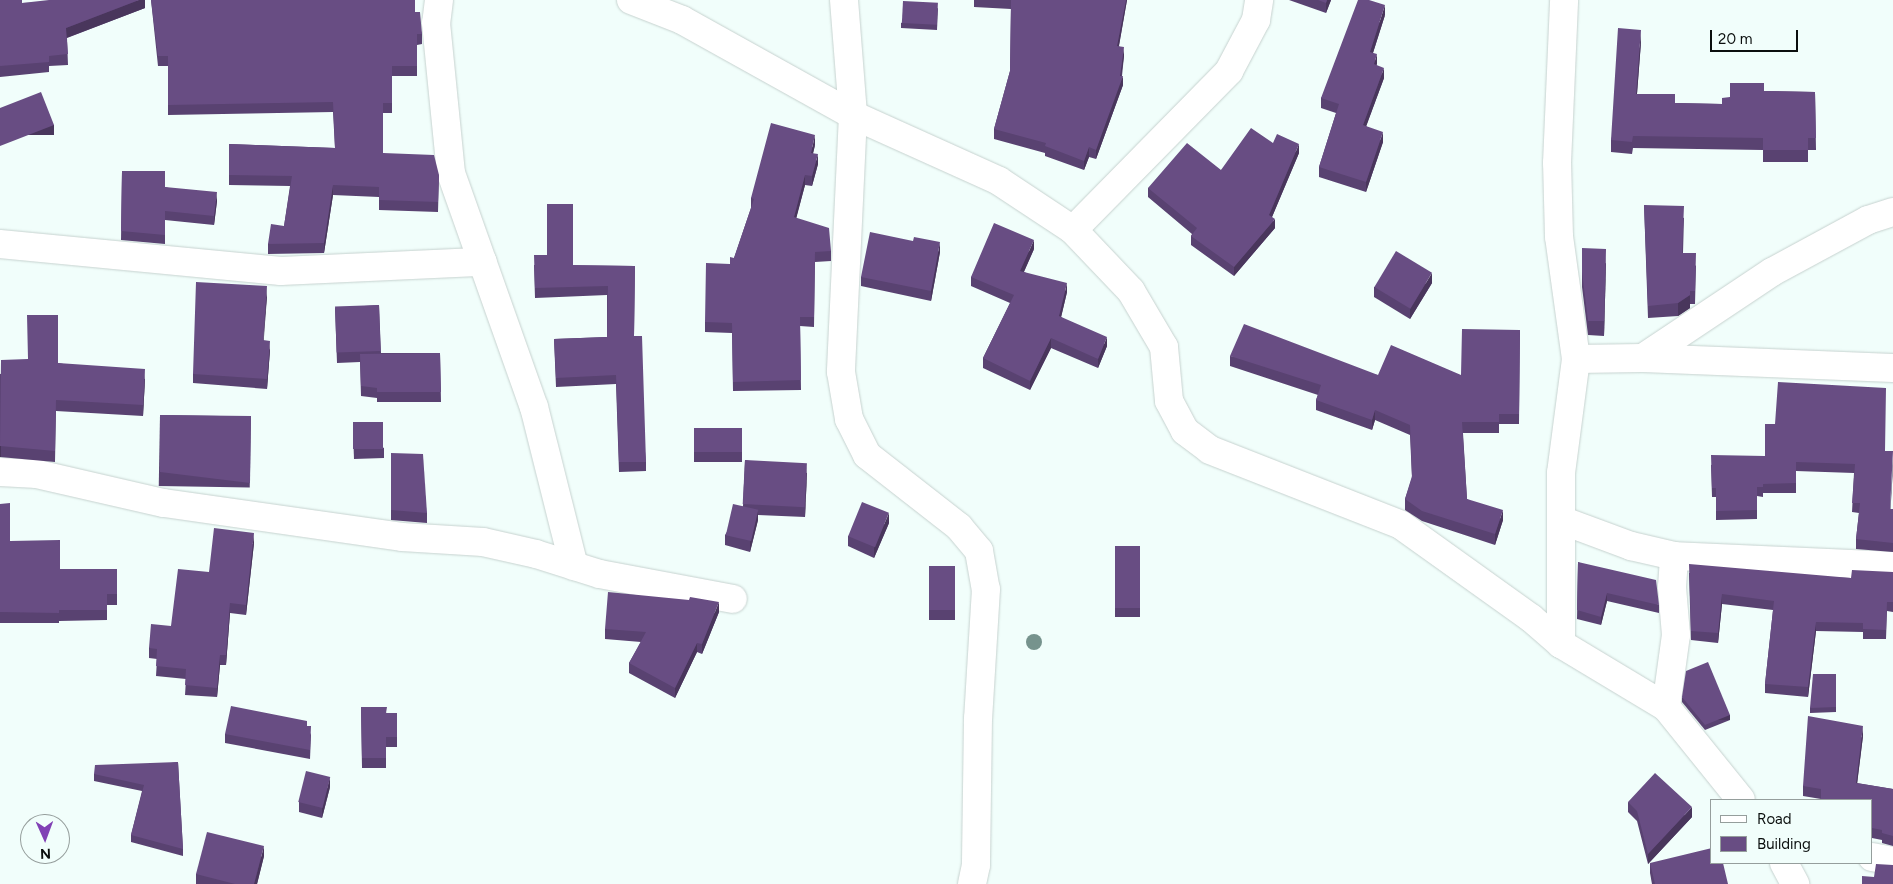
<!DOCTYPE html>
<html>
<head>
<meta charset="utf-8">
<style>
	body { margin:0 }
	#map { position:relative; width:1893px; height:884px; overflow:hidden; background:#f1fefb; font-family:Figtree,sans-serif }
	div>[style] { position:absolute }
	.roads { filter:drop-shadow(0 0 1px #c6d2cf) drop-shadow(0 0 1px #c6d2cf) }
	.minor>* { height:28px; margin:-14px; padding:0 14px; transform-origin:14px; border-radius:14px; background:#fff }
	.trees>* { width:16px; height:16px; margin:-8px; border-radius:50%; background:#76938d }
	.wall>* { inset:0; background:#594271; transform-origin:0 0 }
	.shaded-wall>* { inset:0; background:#49365c; transform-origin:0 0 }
	.building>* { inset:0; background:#684d83; transform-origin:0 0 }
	span { translate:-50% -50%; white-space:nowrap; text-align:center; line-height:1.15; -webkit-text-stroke:5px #f1fefb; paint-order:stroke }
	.legend { position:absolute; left:1710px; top:799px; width:162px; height:65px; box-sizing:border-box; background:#f1fefb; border:1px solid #959e9c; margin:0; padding:6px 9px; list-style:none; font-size:15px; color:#0b0f0e }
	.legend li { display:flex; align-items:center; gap:10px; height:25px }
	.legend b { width:25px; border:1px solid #959e9c }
	.north { position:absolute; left:20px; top:814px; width:50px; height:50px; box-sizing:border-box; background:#f1fefb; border:1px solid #959e9c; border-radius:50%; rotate:178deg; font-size:14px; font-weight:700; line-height:20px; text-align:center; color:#0b0f0e }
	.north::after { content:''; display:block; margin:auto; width:18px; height:22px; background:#8141b5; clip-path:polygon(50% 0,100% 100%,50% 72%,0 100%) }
	.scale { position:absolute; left:1710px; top:30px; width:88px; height:22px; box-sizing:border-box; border:2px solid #0b0f0e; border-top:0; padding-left:6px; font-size:15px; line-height:18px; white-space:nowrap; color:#0b0f0e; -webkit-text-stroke:4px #f1fefb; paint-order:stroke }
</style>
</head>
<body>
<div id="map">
	<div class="roads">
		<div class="minor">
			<div style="left:439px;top:0;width:23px;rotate:97deg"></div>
			<div style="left:436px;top:23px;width:151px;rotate:84.3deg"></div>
			<div style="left:451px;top:173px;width:248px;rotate:70.5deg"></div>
			<div style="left:534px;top:407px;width:164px;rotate:75.9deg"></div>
			<div style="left:631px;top:0;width:55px;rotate:21.4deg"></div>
			<div style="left:682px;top:20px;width:196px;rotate:29.1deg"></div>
			<div style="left:853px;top:115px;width:160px;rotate:24.3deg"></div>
			<div style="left:999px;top:181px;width:89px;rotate:33.5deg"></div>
			<div style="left:1073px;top:230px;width:84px;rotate:46.4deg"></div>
			<div style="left:1131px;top:291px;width:65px;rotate:59.5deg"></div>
			<div style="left:1164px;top:347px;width:54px;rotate:84.7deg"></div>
			<div style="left:1169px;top:401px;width:34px;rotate:62deg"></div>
			<div style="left:1185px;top:431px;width:31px;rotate:37deg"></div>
			<div style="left:1210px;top:450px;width:205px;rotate:21.4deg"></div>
			<div style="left:1401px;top:525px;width:160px;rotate:35.6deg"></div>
			<div style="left:1531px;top:618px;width:40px;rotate:41deg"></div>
			<div style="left:1561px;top:644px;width:122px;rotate:31deg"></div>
			<div style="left:1666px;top:707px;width:119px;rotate:51.1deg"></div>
			<div style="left:844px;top:0;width:115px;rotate:85.5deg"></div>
			<div style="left:853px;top:115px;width:257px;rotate:92.7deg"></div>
			<div style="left:841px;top:372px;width:48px;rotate:80.3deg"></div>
			<div style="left:849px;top:419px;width:40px;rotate:63.4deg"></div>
			<div style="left:867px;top:455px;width:117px;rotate:38deg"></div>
			<div style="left:959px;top:527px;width:31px;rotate:50deg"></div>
			<div style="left:979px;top:551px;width:39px;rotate:80deg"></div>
			<div style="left:986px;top:589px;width:129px;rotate:93.5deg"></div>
			<div style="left:978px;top:718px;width:147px;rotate:90.8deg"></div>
			<div style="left:976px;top:865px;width:19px;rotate:102deg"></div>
			<div style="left:1073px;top:230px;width:223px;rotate:-45.5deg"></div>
			<div style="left:1229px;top:71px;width:58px;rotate:-62.1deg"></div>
			<div style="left:1256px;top:20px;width:20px;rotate:-81deg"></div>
			<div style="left:0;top:244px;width:282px;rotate:5.5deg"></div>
			<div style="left:281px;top:271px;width:202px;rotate:-2.6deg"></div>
			<div style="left:1643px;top:358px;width:155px;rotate:-33.7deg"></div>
			<div style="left:1772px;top:272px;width:109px;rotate:-28.4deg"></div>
			<div style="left:1868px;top:220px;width:26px;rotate:-18deg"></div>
			<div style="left:1576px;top:359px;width:67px;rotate:-0.9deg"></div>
			<div style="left:1643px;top:358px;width:250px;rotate:2.3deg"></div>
			<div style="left:0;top:472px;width:37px;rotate:3deg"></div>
			<div style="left:37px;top:474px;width:130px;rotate:12.9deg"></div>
			<div style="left:164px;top:503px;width:240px;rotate:8.1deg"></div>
			<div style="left:402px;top:537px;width:81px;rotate:3.5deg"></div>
			<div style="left:483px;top:542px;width:54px;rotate:12.8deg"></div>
			<div style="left:536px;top:554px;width:67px;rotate:17.4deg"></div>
			<div style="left:600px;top:574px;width:135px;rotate:10.6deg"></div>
			<div style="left:1561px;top:520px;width:75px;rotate:20.4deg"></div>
			<div style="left:1631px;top:546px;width:44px;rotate:13.1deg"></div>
			<div style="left:1674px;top:556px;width:219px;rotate:2.6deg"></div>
			<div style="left:1561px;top:644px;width:171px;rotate:-90deg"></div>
			<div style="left:1561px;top:473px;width:115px;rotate:-82.5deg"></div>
			<div style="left:1576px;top:359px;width:123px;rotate:-97.9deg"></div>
			<div style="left:1559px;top:237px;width:74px;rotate:-91.5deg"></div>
			<div style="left:1557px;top:163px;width:163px;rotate:-87.5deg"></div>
			<div style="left:1666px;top:707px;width:73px;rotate:-82.1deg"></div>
			<div style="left:1676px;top:635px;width:48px;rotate:-94.8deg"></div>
			<div style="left:1672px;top:587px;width:31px;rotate:-86deg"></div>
			<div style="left:1872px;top:857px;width:21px;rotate:11deg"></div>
			<div style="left:1784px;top:863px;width:24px;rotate:62deg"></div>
		</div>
	</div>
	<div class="trees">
		<div style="left:1034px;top:642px"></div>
	</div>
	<div class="wall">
		<div style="clip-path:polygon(0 0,22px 3px,145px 0,145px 8px,67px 38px,68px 65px,49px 66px,49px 72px,0 77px)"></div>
		<div style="clip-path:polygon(151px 0,415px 0,415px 12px,422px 34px,422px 44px,417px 45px,417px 76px,392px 76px,392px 113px,383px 113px,383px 153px,439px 175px,438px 212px,379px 210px,379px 197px,333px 195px,324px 253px,268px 254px,268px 244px,284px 226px,290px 186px,229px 185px,229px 144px,335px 148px,333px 112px,168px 115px,168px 66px,158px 66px)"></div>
		<div style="clip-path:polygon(974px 0,1127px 0,1119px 46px,1124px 56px,1122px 76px,1123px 85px,1096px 159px,1089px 157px,1084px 170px,1045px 156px,1045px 153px,994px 139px,994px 129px,1010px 71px,1011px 9px,974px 7px)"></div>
		<div style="clip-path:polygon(1289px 0,1331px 0,1326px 13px)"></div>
		<div style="clip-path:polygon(938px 8px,937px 30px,901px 28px,901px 23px)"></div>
		<div style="clip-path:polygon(1385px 15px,1373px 53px,1376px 65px,1384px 78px,1366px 126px,1383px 142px,1366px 192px,1319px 177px,1319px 167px,1336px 113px,1321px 108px,1321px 98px)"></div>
		<div style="clip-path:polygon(1641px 42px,1637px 94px,1675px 103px,1722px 104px,1730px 97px,1764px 91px,1815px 92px,1816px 150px,1808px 150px,1808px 162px,1763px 162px,1763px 150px,1633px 148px,1632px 154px,1611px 152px,1611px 140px)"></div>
		<div style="clip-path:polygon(1273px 143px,1299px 153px,1272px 217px,1275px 228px,1234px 276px,1191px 245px,1191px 236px,1192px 234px,1148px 197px,1148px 188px,1221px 170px)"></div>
		<div style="clip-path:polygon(815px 145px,813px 153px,818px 164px,812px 186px,805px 185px,796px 218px,831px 251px,831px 261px,815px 262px,814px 327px,800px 326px,801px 390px,733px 391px,732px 333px,705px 332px,705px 322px,730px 264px,734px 258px,751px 208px,751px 198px)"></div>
		<div style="clip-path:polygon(122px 171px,165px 187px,217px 201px,214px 225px,165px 220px,165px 244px,121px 240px)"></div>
		<div style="clip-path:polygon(1644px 205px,1684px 218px,1683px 253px,1696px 266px,1695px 304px,1690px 304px,1690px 308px,1678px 316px,1648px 318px)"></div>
		<div style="clip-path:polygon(913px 241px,940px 252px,931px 301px,861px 286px,861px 277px)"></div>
		<div style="clip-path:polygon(1034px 249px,1024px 272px,1067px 292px,1061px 317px,1107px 346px,1098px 368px,1051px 348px,1030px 390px,983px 368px,983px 358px,1010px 303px,971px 286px,971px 277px)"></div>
		<div style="clip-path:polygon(1606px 263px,1604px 336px,1588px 335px,1582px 287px,1582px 272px)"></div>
		<div style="clip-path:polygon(534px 265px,635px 266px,634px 336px,646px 462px,646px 471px,619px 472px,616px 384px,556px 387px,554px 339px,607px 337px,607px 295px,535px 298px)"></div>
		<div style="clip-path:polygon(1432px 283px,1410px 319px,1374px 297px,1374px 287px)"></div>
		<div style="clip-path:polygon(267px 296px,263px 340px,270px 350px,267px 389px,193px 383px,193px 374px)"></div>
		<div style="clip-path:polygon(379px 305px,381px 353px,440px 353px,441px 402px,377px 402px,377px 398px,361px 396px,360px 362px,337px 363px,335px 308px)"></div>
		<div style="clip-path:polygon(1520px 330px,1519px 424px,1499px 424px,1499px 433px,1463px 433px,1467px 499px,1503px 520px,1495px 545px,1422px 521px,1405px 510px,1405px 499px,1412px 478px,1410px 435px,1375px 420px,1372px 430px,1316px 410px,1316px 400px,1318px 395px,1230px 366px,1230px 356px,1378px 375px,1461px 375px)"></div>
		<div style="clip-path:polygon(58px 363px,145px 379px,143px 416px,56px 411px,55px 462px,0 457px,0 374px)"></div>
		<div style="left:160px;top:415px;width:91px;height:71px;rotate:1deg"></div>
		<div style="left:742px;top:428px;width:34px;height:48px;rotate:90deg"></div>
		<div style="clip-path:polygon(353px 432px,384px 448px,384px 458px,354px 459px)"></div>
		<div style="clip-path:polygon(1885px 451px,1890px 509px,1893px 509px,1893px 552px,1856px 549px,1856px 539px,1859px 513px,1852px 512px,1854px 473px,1796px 471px,1796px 493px,1763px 493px,1763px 497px,1757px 496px,1757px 519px,1716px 520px,1716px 497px,1712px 497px,1711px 465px,1765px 456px)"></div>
		<div style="clip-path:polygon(391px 453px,427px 513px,427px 523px,391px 520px)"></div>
		<div style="clip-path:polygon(745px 460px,807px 473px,805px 517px,758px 515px,758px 520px,750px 552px,725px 545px,725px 535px,743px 506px)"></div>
		<div style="clip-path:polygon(0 504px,10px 541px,60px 569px,117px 569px,117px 605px,107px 605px,107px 620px,59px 621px,59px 623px,0 623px)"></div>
		<div style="clip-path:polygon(889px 523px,874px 558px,848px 546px,848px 536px)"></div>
		<div style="clip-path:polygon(254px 543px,246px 615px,230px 613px,226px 665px,220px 665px,217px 697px,185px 695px,186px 679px,156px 676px,157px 659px,149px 658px,149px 648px,171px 626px,209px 572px)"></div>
		<div style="left:1115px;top:546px;width:25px;height:71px"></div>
		<div style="clip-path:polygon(1578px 562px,1659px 605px,1659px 613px,1607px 601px,1601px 625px,1577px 619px)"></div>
		<div style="left:929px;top:566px;width:26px;height:54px"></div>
		<div style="clip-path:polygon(1892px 572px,1893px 572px,1893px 612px,1887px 611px,1886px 639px,1863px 639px,1863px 632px,1816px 631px,1808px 697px,1765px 693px,1765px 684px,1773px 610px,1722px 604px,1718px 643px,1691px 640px,1689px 573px,1851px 578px)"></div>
		<div style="clip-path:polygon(719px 612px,702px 654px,697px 652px,675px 698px,629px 673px,629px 663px,641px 642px,605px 639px,605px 629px)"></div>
		<div style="clip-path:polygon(1836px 674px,1836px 712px,1810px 713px,1810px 708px)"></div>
		<div style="clip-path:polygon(1682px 697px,1730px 720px,1705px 730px,1682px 702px)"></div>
		<div style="clip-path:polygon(361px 707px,387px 713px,397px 713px,397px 747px,386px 747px,386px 768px,362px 768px)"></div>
		<div style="clip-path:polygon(307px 726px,311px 735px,310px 759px,225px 743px,225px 734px)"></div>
		<div style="clip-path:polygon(1863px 736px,1857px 783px,1893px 789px,1893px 846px,1882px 843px,1882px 840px,1872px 838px,1872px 800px,1821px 799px,1803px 796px,1803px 786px)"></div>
		<div style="clip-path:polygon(178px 762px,183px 849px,183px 856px,131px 842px,131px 835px,142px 791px,94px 781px,94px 774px)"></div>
		<div style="clip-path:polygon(330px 787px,322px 818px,299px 812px,299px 802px)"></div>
		<div style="clip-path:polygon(1628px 802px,1692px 817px,1648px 864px,1637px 821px,1628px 812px)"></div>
		<div style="clip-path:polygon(264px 856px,257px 884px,196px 884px,196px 874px)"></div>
		<div style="clip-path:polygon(1650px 863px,1728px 884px,1652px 884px,1650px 873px)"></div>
	</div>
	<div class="shaded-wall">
		<div style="clip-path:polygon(139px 0,145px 0,145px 8px,66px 38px,66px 28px)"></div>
		<div style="clip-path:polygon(1126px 0,1127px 0,1117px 56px,1117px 46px)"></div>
		<div style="clip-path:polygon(1327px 0,1331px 0,1326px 13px,1326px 3px)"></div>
		<div style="clip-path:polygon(1385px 5px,1385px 15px,1370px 62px,1370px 52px)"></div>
		<div style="clip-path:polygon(1641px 30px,1641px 42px,1636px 106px,1636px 94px)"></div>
		<div style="clip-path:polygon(1124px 47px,1124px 56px,1120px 84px,1123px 76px,1123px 85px,1096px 159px,1096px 150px,1120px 76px)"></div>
		<div style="clip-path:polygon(1377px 54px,1377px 64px,1374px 74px,1374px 64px)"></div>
		<div style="clip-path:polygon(1384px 68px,1384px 78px,1363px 135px,1363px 125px)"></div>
		<div style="left:54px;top:125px;width:10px;height:58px;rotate:90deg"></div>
		<div style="clip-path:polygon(1383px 132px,1383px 142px,1366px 192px,1366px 182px)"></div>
		<div style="clip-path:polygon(815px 135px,815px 145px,811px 162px,811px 153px)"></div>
		<div style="clip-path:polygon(1299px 144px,1299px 153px,1269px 224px,1269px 215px)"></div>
		<div style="clip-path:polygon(1089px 147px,1089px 157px,1084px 170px,1084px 161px)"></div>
		<div style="clip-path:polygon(818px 154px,818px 164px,812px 186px,812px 176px)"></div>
		<div style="clip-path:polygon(805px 175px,805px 185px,794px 227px,794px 217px)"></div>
		<div style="clip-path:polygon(333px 185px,333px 195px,324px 253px,324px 243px)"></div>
		<div style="clip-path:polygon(217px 192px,217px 201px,214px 225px,214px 216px)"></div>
		<div style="clip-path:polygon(1275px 219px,1275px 228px,1234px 276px,1234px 267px)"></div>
		<div style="clip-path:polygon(1034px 240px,1034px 249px,1020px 280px,1020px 271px)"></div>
		<div style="clip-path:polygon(940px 242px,940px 252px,931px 301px,931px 291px)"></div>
		<div style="clip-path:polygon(1606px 249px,1606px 263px,1604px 336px,1604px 321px)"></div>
		<div style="clip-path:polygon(1432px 273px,1432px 283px,1410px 319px,1410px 309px)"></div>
		<div style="clip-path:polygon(1067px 283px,1067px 292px,1059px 326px,1059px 316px)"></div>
		<div style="clip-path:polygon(267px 286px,267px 296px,263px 350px,263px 340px)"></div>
		<div style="clip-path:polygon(1690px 295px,1690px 308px,1678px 316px,1678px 303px)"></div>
		<div style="clip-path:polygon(1107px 337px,1107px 346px,1098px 368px,1098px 359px)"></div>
		<div style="clip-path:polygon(1051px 338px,1051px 348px,1030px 390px,1030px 381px)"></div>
		<div style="clip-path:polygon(270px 341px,270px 350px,267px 389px,267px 379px)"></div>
		<div style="clip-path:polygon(145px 369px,145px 379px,143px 416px,143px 405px)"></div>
		<div style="clip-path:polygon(1375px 410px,1375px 420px,1372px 430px,1372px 420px)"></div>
		<div style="left:0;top:446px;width:1px;height:11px"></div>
		<div style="clip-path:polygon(1893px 458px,1893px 467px,1890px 518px,1890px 509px)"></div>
		<div style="clip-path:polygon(807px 463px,807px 473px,805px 517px,805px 507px)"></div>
		<div style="clip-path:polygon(758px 510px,758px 520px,750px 552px,750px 542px)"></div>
		<div style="clip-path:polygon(1503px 510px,1503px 520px,1495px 545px,1495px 534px)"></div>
		<div style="clip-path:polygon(889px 513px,889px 523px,874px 558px,874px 548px)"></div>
		<div style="clip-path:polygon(254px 533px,254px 543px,246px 615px,246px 605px)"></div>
		<div style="clip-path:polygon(1607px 593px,1607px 601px,1601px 625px,1601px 617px)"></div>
		<div style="clip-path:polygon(1722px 594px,1722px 604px,1718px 643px,1718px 633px)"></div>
		<div style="clip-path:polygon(719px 602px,719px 612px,702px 654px,702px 644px)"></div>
		<div style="clip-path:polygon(230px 603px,230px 613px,226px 665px,226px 655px)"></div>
		<div style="clip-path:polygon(1816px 622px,1816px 631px,1808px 697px,1808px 687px)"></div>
		<div style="clip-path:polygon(697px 643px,697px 652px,675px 698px,675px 688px)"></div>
		<div style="clip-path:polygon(220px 655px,220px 665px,217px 697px,217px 688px)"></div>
		<div style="left:1730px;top:715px;width:5px;height:27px;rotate:90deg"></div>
		<div style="clip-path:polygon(1863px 726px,1863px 736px,1856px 793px,1856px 783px)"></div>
		<div style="clip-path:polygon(330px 777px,330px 787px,322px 818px,322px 808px)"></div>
		<div style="clip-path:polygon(1692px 807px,1692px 817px,1648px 864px,1648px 854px)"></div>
		<div style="clip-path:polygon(264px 846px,264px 856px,257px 884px,254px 884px)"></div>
	</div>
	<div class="building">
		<div style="clip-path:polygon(0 0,22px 0,22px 3px,49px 0,139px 0,66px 28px,68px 54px,49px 56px,49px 62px,0 66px)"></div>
		<div style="clip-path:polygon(151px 0,415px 0,415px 12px,420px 12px,422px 34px,417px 34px,417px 66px,392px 66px,392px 103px,383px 103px,383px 153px,434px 155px,439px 175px,438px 202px,379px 200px,379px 187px,333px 185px,324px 243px,268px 244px,271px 224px,284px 226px,292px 176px,229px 175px,229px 144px,335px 148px,333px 102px,168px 105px,168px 56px,158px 56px)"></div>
		<div style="clip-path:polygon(1011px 0,1126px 0,1117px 46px,1124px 47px,1120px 76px,1123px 76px,1096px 150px,1089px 147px,1084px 161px,1045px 146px,1046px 143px,994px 129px,1010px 71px)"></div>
		<div style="clip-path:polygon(1318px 0,1327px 0,1326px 3px)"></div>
		<div style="clip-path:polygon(1358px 0,1369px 0,1385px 5px,1370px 52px,1377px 54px,1374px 64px,1384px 68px,1363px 125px,1383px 132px,1366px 182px,1319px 167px,1339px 104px,1321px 98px)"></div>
		<div style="left:903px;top:1px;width:35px;height:22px;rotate:3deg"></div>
		<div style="clip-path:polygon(1618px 28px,1641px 30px,1636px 94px,1675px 94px,1675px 103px,1722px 104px,1722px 98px,1730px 97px,1730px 83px,1764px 83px,1764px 91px,1815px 92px,1816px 138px,1808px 138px,1808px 150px,1763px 150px,1763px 138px,1633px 136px,1632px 142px,1611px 140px)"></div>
		<div style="clip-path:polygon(41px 92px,54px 125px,0 146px,0 108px)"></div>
		<div style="clip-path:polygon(771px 123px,815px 135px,811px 153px,818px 154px,812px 176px,805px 175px,794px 217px,829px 228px,831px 251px,815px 252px,814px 317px,800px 317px,801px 380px,733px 382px,732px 323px,705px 322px,706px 263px,730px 264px,730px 257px,734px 258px,754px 199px,751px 198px)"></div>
		<div style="clip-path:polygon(1251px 128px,1273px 143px,1277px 134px,1299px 144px,1269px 215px,1275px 219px,1234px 267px,1191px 236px,1197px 228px,1148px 188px,1187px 143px,1221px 170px)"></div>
		<div style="clip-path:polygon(122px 171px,165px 171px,165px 187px,217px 192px,214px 216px,165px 211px,165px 235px,121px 231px)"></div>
		<div style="clip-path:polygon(547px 204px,573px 204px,573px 265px,635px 266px,634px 336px,642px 336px,646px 462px,619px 462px,616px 375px,556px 378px,554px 339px,607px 337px,608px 286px,535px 288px,534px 255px,547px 255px)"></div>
		<div style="clip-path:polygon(1644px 205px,1684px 206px,1682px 253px,1696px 253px,1695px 291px,1690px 291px,1690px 295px,1678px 303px,1648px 306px)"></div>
		<div style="clip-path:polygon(994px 223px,1034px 240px,1020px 271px,1067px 283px,1059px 316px,1107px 337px,1098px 359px,1051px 338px,1030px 381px,983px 358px,1014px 295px,971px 277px)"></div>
		<div style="clip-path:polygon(870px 232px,913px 241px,914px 237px,940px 242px,931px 291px,861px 277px)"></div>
		<div style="clip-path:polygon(1582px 248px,1606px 249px,1604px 321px,1588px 321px,1582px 272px)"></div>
		<div style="left:1396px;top:251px;width:42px;height:42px;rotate:31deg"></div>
		<div style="clip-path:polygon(196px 282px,267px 286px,263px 340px,270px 341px,267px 379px,193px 374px)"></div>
		<div style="left:379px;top:305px;width:46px;height:44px;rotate:88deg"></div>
		<div style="clip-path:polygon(27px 315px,58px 315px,58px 363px,145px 369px,143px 405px,56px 400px,55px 451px,0 446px,1px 360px,28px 359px)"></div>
		<div style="clip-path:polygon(1244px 324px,1378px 375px,1391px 345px,1461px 375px,1462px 329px,1520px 330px,1519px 414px,1499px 414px,1499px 422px,1462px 422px,1467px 499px,1503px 510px,1495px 534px,1422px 511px,1405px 499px,1412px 476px,1410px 425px,1375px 410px,1372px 420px,1316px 400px,1321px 385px,1230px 356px)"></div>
		<div style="clip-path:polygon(440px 353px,441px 392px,377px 392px,377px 388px,361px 386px,360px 354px)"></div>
		<div style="clip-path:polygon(1778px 382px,1886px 388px,1885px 451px,1893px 451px,1890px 509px,1893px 509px,1893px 543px,1856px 539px,1860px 503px,1852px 503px,1855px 464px,1796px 462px,1796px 483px,1763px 484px,1763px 487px,1757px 487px,1757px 510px,1716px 511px,1716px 488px,1712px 488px,1711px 455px,1765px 456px,1765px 424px,1775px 424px)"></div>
		<div style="clip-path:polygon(160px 415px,251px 416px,250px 483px,160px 472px)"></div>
		<div style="left:353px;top:422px;width:30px;height:27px"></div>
		<div style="left:742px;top:428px;width:24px;height:48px;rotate:90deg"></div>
		<div style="clip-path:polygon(391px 453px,423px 454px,427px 513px,391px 510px)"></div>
		<div style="left:745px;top:460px;width:62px;height:44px;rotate:3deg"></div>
		<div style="left:862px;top:502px;width:29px;height:37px;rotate:22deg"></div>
		<div style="clip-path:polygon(10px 503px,10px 541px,60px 540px,60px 569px,117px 569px,117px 594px,107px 594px,107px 610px,59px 610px,59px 613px,0 612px,0 504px)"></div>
		<div style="left:733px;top:504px;width:26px;height:32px;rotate:13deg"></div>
		<div style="clip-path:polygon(214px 528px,254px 533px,246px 605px,230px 603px,226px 655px,220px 655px,217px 688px,185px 685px,186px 669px,156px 666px,157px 649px,149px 648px,151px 624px,171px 626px,178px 569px,209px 572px)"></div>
		<div style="left:1115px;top:546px;width:25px;height:62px"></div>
		<div style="clip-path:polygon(1578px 562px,1656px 580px,1659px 605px,1607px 593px,1601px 617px,1577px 610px)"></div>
		<div style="clip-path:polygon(1689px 564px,1851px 578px,1852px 570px,1893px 572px,1893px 602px,1887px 602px,1886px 630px,1863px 629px,1863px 623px,1816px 622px,1808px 687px,1765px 684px,1774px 601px,1722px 594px,1718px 633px,1691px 631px)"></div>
		<div style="left:929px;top:566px;width:26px;height:44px"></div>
		<div style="clip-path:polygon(608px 592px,689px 600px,690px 597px,719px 602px,702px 644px,697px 643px,675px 688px,629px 663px,646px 632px,605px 629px)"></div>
		<div style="clip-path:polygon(1708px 662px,1730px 715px,1705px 725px,1682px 697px,1686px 671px)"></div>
		<div style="clip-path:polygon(1813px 674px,1836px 674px,1836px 707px,1810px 708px)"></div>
		<div style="clip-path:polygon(231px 706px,307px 721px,307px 726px,311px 726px,310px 750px,225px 734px)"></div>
		<div style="clip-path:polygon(361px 707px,387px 707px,386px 713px,397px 713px,397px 737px,386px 737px,386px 758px,362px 758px)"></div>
		<div style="clip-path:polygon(1808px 716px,1863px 726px,1856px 783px,1893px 789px,1893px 836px,1882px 833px,1882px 830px,1872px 828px,1872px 800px,1821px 800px,1821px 789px,1803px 786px)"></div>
		<div style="clip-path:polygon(178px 762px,183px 849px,131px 835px,144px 785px,94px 774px,95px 765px)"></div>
		<div style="left:306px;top:771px;width:25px;height:32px;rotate:14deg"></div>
		<div style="clip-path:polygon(1655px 773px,1692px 807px,1648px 854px,1637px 811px,1628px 802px)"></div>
		<div style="clip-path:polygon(207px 832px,264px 846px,254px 884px,235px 884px,196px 874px)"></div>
		<div style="clip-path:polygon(1712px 848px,1712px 863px,1723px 863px,1728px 884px,1655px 884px,1650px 863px)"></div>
		<div style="clip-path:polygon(1876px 864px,1893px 865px,1893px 884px,1862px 884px,1862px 876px,1874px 877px)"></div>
	</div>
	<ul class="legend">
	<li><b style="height:6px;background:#fff"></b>Road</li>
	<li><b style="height:14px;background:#684d83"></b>Building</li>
	</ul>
	<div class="north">N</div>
	<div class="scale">20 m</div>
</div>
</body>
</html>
